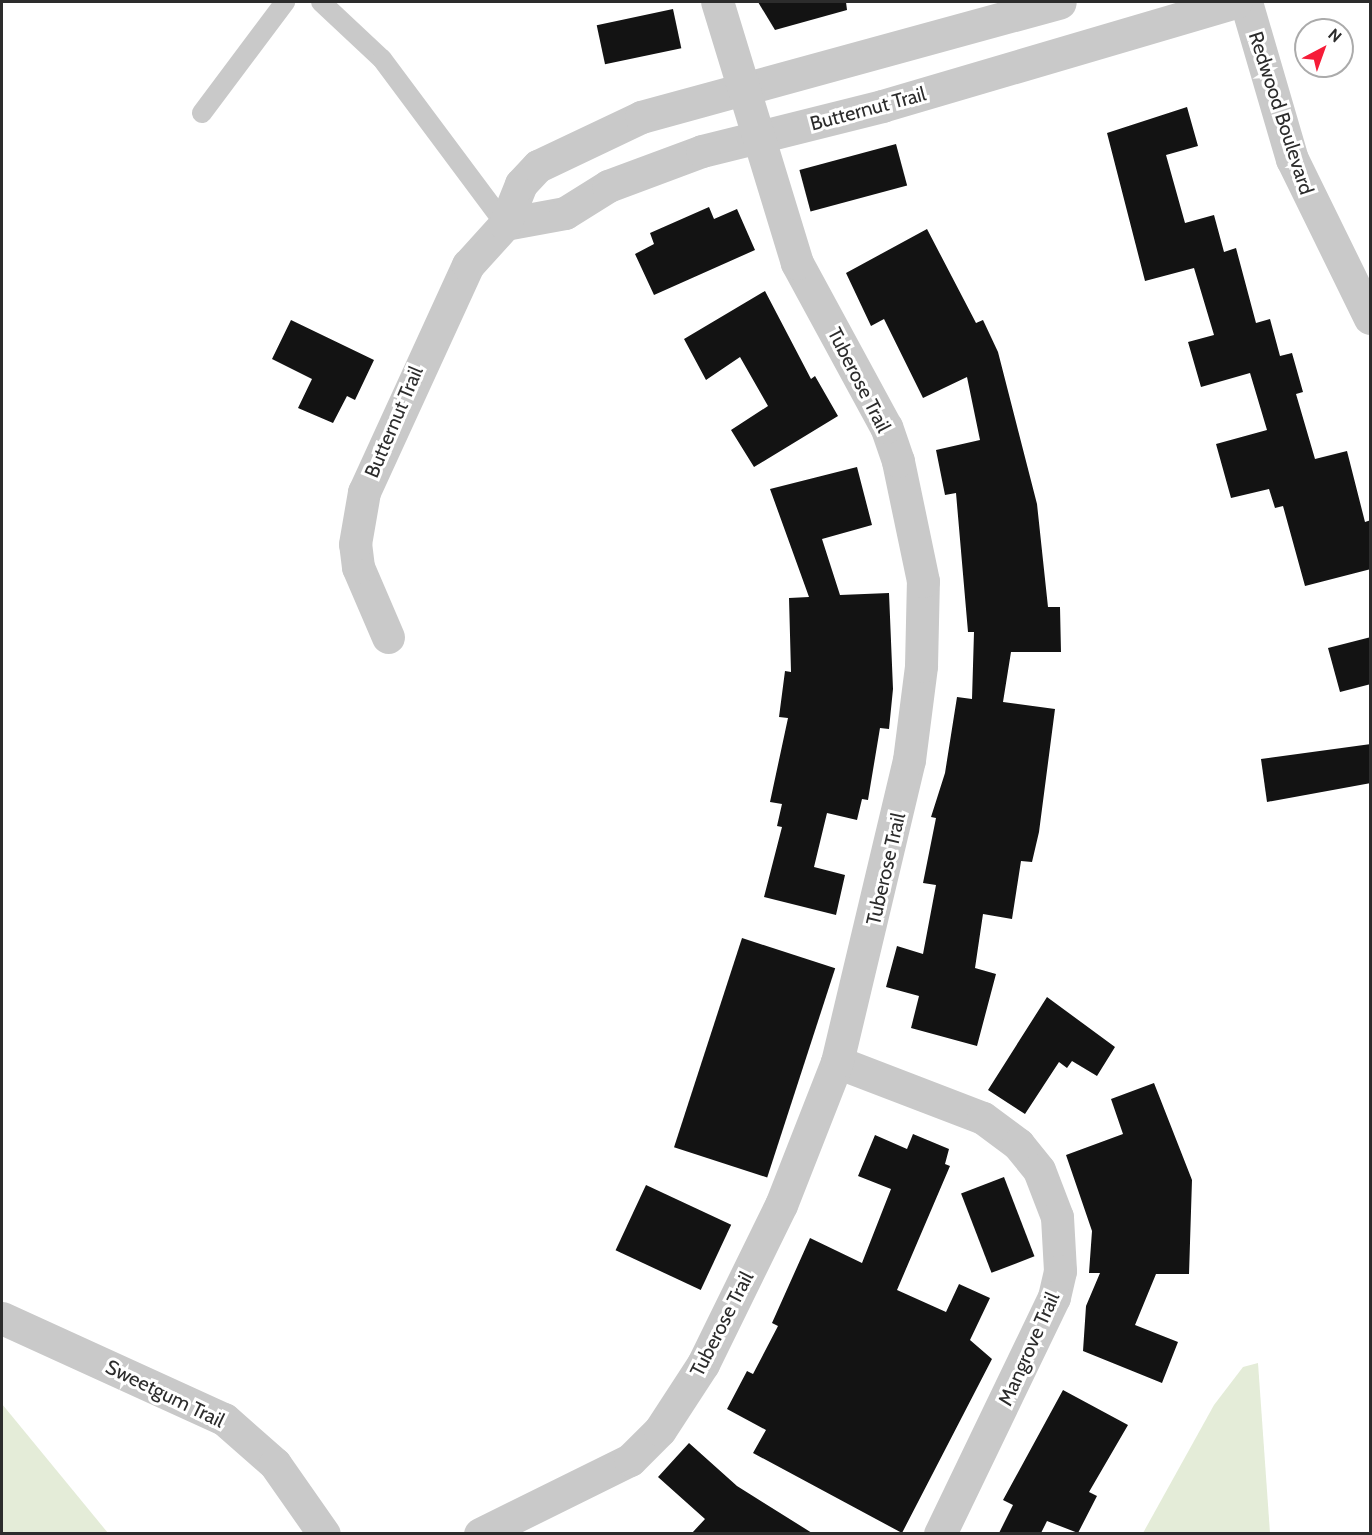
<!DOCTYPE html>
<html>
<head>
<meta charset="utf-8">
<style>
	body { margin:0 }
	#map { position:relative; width:1372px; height:1535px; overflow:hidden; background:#fff; font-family:Cabin,sans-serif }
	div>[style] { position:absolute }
	.green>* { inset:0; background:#e4ecd8 }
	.building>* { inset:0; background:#131313; transform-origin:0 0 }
	.lane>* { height:20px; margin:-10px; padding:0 10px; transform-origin:10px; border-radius:10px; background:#c9c9c9 }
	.street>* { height:33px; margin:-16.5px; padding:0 16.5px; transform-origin:16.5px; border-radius:16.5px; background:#c9c9c9 }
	span { translate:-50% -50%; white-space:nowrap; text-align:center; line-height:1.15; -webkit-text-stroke:6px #fff; paint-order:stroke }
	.street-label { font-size:20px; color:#2c2c2c }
	.frame { position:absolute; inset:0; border:3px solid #2c2c2c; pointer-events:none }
	.north { position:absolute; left:1294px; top:18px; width:60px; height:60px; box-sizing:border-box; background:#fff; border:2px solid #ababab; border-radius:50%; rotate:41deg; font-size:16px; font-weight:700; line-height:24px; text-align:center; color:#2c2c2c }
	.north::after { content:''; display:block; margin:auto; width:21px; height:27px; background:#f61c38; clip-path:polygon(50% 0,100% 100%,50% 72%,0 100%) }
</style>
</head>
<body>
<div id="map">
	<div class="green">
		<div style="clip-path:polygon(1258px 1363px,1270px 1533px,1143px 1533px,1214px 1405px,1243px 1367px)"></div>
		<div style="clip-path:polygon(2px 1404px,108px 1533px,2px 1533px)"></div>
	</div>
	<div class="building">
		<div style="clip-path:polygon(758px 2px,846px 2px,847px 10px,775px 30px)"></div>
		<div style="left:673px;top:9px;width:40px;height:78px;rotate:78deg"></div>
		<div style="clip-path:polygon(1187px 107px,1198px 146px,1166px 155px,1185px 223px,1214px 215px,1224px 252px,1236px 248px,1256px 323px,1270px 319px,1280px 356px,1292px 353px,1303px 392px,1296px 394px,1315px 459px,1347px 451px,1365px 522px,1371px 520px,1371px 569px,1305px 586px,1283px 506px,1275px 508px,1269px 489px,1231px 498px,1216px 444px,1267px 430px,1250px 373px,1201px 387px,1188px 342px,1214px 335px,1194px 268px,1145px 281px,1107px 133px)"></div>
		<div style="left:896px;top:144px;width:43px;height:100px;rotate:75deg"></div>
		<div style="clip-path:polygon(709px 207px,714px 219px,737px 209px,755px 250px,654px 295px,635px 254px,654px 244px,650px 233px)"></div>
		<div style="clip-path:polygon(927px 229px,976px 323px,983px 320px,998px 352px,1037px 504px,1048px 607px,1060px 607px,1061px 652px,1011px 652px,1003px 702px,1055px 709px,1039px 832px,1032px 862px,1021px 861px,1012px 919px,983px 914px,975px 968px,996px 974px,977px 1046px,911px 1028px,919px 996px,886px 987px,897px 946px,923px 954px,936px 885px,923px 883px,936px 818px,931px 817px,945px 773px,957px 697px,972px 699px,974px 632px,968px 632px,956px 493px,945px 495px,936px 450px,980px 440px,967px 377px,923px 398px,884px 319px,871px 326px,846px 273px)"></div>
		<div style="clip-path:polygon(765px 291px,811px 379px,815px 376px,838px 416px,754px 467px,731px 430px,768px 406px,740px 357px,706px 380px,684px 339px)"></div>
		<div style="clip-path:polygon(291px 320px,374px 360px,355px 400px,347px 396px,333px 423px,298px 408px,312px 379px,272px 359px)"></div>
		<div style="clip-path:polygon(857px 467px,872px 525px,822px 539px,840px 595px,889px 593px,893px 689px,889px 729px,880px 728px,868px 800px,862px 799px,857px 820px,827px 813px,814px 867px,845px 875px,836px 915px,764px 897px,782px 827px,777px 826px,782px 804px,770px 802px,788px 718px,779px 717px,785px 671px,791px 672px,789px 598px,809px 597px,770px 489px)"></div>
		<div style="clip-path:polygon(1371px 637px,1371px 684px,1340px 692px,1328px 648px)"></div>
		<div style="clip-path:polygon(1371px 744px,1371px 783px,1267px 802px,1261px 759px)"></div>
		<div style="left:742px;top:938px;width:98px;height:220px;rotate:18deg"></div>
		<div style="clip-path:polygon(1047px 997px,1115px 1047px,1097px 1076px,1072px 1061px,1067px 1068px,1059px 1062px,1025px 1114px,988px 1090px)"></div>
		<div style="clip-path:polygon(1154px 1083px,1192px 1180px,1189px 1274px,1156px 1274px,1135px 1325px,1178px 1342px,1162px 1383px,1083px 1351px,1086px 1306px,1100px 1273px,1089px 1273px,1092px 1231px,1066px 1155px,1123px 1134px,1111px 1099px)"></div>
		<div style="clip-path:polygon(913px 1134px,949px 1149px,945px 1164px,950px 1166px,897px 1290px,946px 1312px,959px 1284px,990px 1298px,970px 1340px,992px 1359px,902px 1533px,753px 1453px,766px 1430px,727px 1409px,747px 1371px,753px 1374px,778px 1326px,772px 1323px,810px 1238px,862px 1263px,891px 1189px,858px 1176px,875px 1135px,907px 1149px)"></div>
		<div style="left:1004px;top:1177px;width:85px;height:46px;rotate:69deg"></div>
		<div style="left:646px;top:1185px;width:94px;height:72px;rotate:25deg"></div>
		<div style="clip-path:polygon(1063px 1390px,1128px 1425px,1089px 1492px,1097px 1496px,1078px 1533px,1047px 1521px,1041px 1533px,999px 1533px,1013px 1505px,1003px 1500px)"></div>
		<div style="clip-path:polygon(689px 1443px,737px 1486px,812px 1533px,692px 1533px,705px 1519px,658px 1477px)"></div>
	</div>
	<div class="lane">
		<div style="left:321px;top:2px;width:83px;rotate:43.1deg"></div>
		<div style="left:382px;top:59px;width:206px;rotate:53.3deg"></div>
		<div style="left:202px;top:113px;width:139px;rotate:-53.2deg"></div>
	</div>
	<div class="street">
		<div style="left:1246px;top:2px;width:164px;rotate:73.7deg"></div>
		<div style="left:1292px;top:159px;width:177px;rotate:63.9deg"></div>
		<div style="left:505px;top:224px;width:61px;rotate:-10.4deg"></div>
		<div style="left:565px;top:213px;width:51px;rotate:-32.1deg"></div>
		<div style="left:608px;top:186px;width:100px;rotate:-20.4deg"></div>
		<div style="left:702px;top:151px;width:186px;rotate:-14deg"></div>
		<div style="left:882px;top:106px;width:369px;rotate:-16.4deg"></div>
		<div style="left:388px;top:637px;width:76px;rotate:-113.2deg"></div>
		<div style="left:358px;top:567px;width:23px;rotate:-97deg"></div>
		<div style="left:355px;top:544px;width:53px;rotate:-80.2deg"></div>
		<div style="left:364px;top:492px;width:250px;rotate:-65.4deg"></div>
		<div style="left:468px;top:265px;width:55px;rotate:-47.9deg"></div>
		<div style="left:505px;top:224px;width:43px;rotate:-68.2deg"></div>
		<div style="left:521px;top:184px;width:25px;rotate:-47deg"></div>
		<div style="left:538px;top:166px;width:114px;rotate:-25.4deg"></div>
		<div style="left:641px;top:117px;width:434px;rotate:-15.3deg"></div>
		<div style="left:837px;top:1062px;width:156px;rotate:21deg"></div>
		<div style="left:983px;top:1118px;width:44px;rotate:36.6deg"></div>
		<div style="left:1018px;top:1144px;width:33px;rotate:51deg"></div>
		<div style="left:1039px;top:1170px;width:50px;rotate:69deg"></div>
		<div style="left:1057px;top:1217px;width:54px;rotate:86.8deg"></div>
		<div style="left:1060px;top:1271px;width:27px;rotate:103deg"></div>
		<div style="left:1054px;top:1297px;width:263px;rotate:115.7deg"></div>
		<div style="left:2px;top:1318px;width:244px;rotate:24.5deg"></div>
		<div style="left:224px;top:1419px;width:68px;rotate:41.4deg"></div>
		<div style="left:275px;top:1464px;width:85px;rotate:55deg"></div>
		<div style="left:480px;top:1534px;width:167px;rotate:-26.3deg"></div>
		<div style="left:630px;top:1460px;width:42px;rotate:-45deg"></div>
		<div style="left:660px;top:1430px;width:79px;rotate:-56.9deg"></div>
		<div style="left:703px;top:1364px;width:177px;rotate:-63.9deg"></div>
		<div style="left:781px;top:1205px;width:154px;rotate:-68.6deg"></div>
		<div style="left:837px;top:1062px;width:310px;rotate:-76.6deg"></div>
		<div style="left:909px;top:760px;width:95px;rotate:-82.7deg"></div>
		<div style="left:921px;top:666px;width:85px;rotate:-88.7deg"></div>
		<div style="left:923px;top:581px;width:123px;rotate:-101.8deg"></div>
		<div style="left:898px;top:461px;width:36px;rotate:-109deg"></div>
		<div style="left:886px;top:427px;width:187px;rotate:-118.5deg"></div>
		<div style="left:797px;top:263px;width:273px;rotate:-107deg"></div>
	</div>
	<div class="street-label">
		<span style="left:868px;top:109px;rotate:-15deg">Butternut Trail</span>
		<span style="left:1281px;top:113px;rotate:72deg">Redwood Boulevard</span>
		<span style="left:859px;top:380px;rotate:63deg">Tuberose Trail</span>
		<span style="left:394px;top:422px;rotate:-67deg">Butternut Trail</span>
		<span style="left:886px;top:869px;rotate:-77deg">Tuberose Trail</span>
		<span style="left:722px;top:1324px;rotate:-63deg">Tuberose Trail</span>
		<span style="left:1029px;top:1349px;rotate:-66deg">Mangrove Trail</span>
		<span style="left:165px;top:1394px;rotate:26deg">Sweetgum Trail</span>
	</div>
	<div class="frame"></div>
	<div class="north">N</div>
</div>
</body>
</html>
